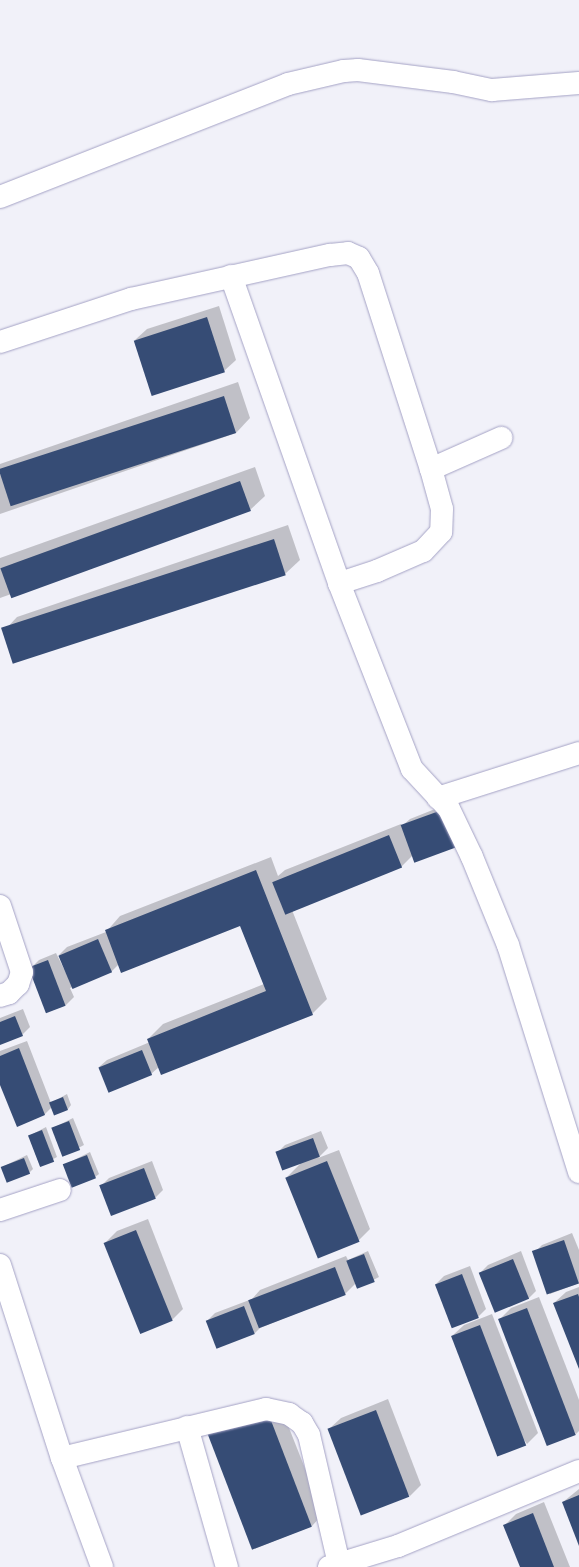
<!DOCTYPE html>
<html>
<head>
<meta charset="utf-8">
<style>
	body { margin:0 }
	#map { position:relative; width:579px; height:1567px; overflow:hidden; background:#f1f1f9; font-family:Spectral,serif }
	div>[style] { position:absolute }
	.shadow>* { inset:0; background:#0003 }
	.building>* { inset:0; background:#364c75; transform-origin:0 0 }
	.roads { filter:drop-shadow(0 0 1px #a4a2c5) drop-shadow(0 0 1px #a4a2c5) }
	.minor>* { height:22px; margin:-11px; padding:0 11px; transform-origin:11px; border-radius:11px; background:#fff }
	span { translate:-50% -50%; white-space:nowrap; text-align:center; line-height:1.15; -webkit-text-stroke:4px #fff; paint-order:stroke }
</style>
</head>
<body>
<div id="map">
	<div class="shadow">
		<div style="clip-path:polygon(219px 306px,236px 360px,224px 371px,135px 340px,147px 329px)"></div>
		<div style="clip-path:polygon(238px 382px,250px 418px,236px 433px,0 514px,0 464px)"></div>
		<div style="clip-path:polygon(255px 467px,265px 496px,250px 510px,0 598px,0 558px)"></div>
		<div style="clip-path:polygon(288px 525px,300px 560px,285px 574px,3px 632px,17px 617px)"></div>
		<div style="clip-path:polygon(450px 803px,413px 855px,402px 866px,292px 910px,327px 999px,312px 1014px,159px 1067px,151px 1074px,99px 1067px,107px 1060px,150px 1042px,148px 1039px,163px 1024px,264px 984px,241px 925px,119px 964px,111px 972px,70px 988px,74px 997px,66px 1005px,48px 1012px,31px 968px,39px 960px,56px 953px,67px 975px,59px 955px,67px 947px,106px 932px,120px 916px,271px 857px,278px 876px,285px 870px,401px 824px,402px 826px,410px 819px)"></div>
		<div style="clip-path:polygon(23px 1009px,30px 1027px,22px 1035px,0 1044px,0 1018px)"></div>
		<div style="clip-path:polygon(27px 1041px,51px 1103px,67px 1094px,71px 1105px,68px 1109px,52px 1107px,44px 1115px,0 1082px,0 1051px)"></div>
		<div style="clip-path:polygon(73px 1118px,84px 1145px,63px 1156px,53px 1128px)"></div>
		<div style="clip-path:polygon(46px 1127px,57px 1157px,40px 1166px,29px 1136px)"></div>
		<div style="clip-path:polygon(321px 1131px,328px 1148px,318px 1158px,339px 1150px,370px 1229px,358px 1241px,287px 1177px,300px 1164px,277px 1153px,285px 1145px)"></div>
		<div style="clip-path:polygon(90px 1152px,99px 1174px,95px 1177px,64px 1165px)"></div>
		<div style="clip-path:polygon(27px 1155px,33px 1169px,29px 1173px,2px 1167px)"></div>
		<div style="clip-path:polygon(152px 1161px,163px 1190px,155px 1198px,101px 1186px,109px 1178px)"></div>
		<div style="clip-path:polygon(148px 1219px,183px 1309px,172px 1320px,105px 1243px,117px 1231px)"></div>
		<div style="clip-path:polygon(572px 1233px,579px 1250px,579px 1283px,550px 1294px,534px 1253px,542px 1245px)"></div>
		<div style="clip-path:polygon(368px 1251px,379px 1277px,358px 1288px,356px 1283px,345px 1294px,260px 1328px,255px 1333px,207px 1321px,215px 1313px,252px 1299px,260px 1290px,346px 1256px,348px 1260px)"></div>
		<div style="clip-path:polygon(521px 1251px,536px 1291px,528px 1299px,480px 1273px,488px 1265px)"></div>
		<div style="clip-path:polygon(470px 1266px,486px 1309px,478px 1317px,436px 1284px,444px 1276px)"></div>
		<div style="clip-path:polygon(579px 1287px,579px 1367px,554px 1303px,566px 1292px)"></div>
		<div style="clip-path:polygon(539px 1297px,579px 1400px,579px 1431px,576px 1434px,499px 1320px,511px 1308px)"></div>
		<div style="clip-path:polygon(492px 1314px,538px 1433px,527px 1444px,452px 1336px,464px 1325px)"></div>
		<div style="clip-path:polygon(388px 1399px,421px 1485px,410px 1496px,329px 1429px,341px 1418px)"></div>
		<div style="clip-path:polygon(278px 1400px,323px 1514px,312px 1526px,254px 1549px,220px 1423px)"></div>
		<div style="clip-path:polygon(579px 1489px,579px 1544px,563px 1502px)"></div>
		<div style="clip-path:polygon(544px 1502px,570px 1567px,521px 1567px,505px 1525px,516px 1514px)"></div>
	</div>
	<div class="building">
		<div style="left:207px;top:317px;width:58px;height:77px;rotate:72deg"></div>
		<div style="left:224px;top:396px;width:39px;height:237px;rotate:72deg"></div>
		<div style="left:240px;top:481px;width:32px;height:255px;rotate:70deg"></div>
		<div style="left:274px;top:539px;width:38px;height:287px;rotate:72deg"></div>
		<div style="left:442px;top:810px;width:40px;height:44px;rotate:70deg"></div>
		<div style="left:389px;top:835px;width:35px;height:126px;rotate:68deg"></div>
		<div style="clip-path:polygon(256px 870px,313px 1015px,161px 1075px,147px 1039px,266px 991px,240px 926px,121px 973px,105px 930px)"></div>
		<div style="left:98px;top:939px;width:36px;height:43px;rotate:67deg"></div>
		<div style="left:48px;top:960px;width:49px;height:21px;rotate:69deg"></div>
		<div style="clip-path:polygon(15px 1016px,23px 1036px,0 1045px,0 1022px)"></div>
		<div style="clip-path:polygon(19px 1048px,45px 1115px,17px 1127px,0 1085px,0 1056px)"></div>
		<div style="left:142px;top:1050px;width:27px;height:47px;rotate:68deg"></div>
		<div style="left:63px;top:1097px;width:14px;height:15px;rotate:69deg"></div>
		<div style="left:69px;top:1121px;width:31px;height:19px;rotate:69deg"></div>
		<div style="left:42px;top:1130px;width:34px;height:15px;rotate:69deg"></div>
		<div style="left:313px;top:1138px;width:20px;height:40px;rotate:70deg"></div>
		<div style="left:87px;top:1155px;width:25px;height:26px;rotate:69deg"></div>
		<div style="left:24px;top:1158px;width:17px;height:25px;rotate:69deg"></div>
		<div style="left:327px;top:1161px;width:87px;height:45px;rotate:68deg"></div>
		<div style="left:144px;top:1168px;width:33px;height:48px;rotate:69deg"></div>
		<div style="left:136px;top:1230px;width:98px;height:35px;rotate:68deg"></div>
		<div style="left:564px;top:1240px;width:46px;height:34px;rotate:71deg"></div>
		<div style="left:364px;top:1254px;width:30px;height:19px;rotate:69deg"></div>
		<div style="left:513px;top:1259px;width:43px;height:37px;rotate:68deg"></div>
		<div style="left:335px;top:1267px;width:30px;height:93px;rotate:69deg"></div>
		<div style="left:462px;top:1274px;width:47px;height:29px;rotate:69deg"></div>
		<div style="clip-path:polygon(578px 1294px,579px 1297px,579px 1369px,553px 1303px)"></div>
		<div style="left:244px;top:1306px;width:30px;height:41px;rotate:69deg"></div>
		<div style="left:527px;top:1308px;width:136px;height:31px;rotate:69deg"></div>
		<div style="left:480px;top:1325px;width:129px;height:31px;rotate:69deg"></div>
		<div style="left:267px;top:1410px;width:125px;height:64px;rotate:69deg"></div>
		<div style="left:376px;top:1410px;width:93px;height:52px;rotate:69deg"></div>
		<div style="clip-path:polygon(579px 1495px,579px 1546px,562px 1502px)"></div>
		<div style="clip-path:polygon(533px 1513px,554px 1567px,520px 1567px,503px 1525px)"></div>
	</div>
	<div class="roads">
		<div class="minor">
			<div style="left:0;top:197px;width:309px;rotate:-21.4deg"></div>
			<div style="left:288px;top:84px;width:57px;rotate:-13.1deg"></div>
			<div style="left:344px;top:71px;width:14px;rotate:-4deg"></div>
			<div style="left:358px;top:70px;width:96px;rotate:7.2deg"></div>
			<div style="left:453px;top:82px;width:40px;rotate:12deg"></div>
			<div style="left:492px;top:90px;width:87px;rotate:-4.6deg"></div>
			<div style="left:231px;top:276px;width:325px;rotate:70.6deg"></div>
			<div style="left:339px;top:583px;width:200px;rotate:68.6deg"></div>
			<div style="left:412px;top:769px;width:54px;rotate:47.2deg"></div>
			<div style="left:449px;top:809px;width:53px;rotate:64.4deg"></div>
			<div style="left:472px;top:857px;width:95px;rotate:67.8deg"></div>
			<div style="left:508px;top:945px;width:238px;rotate:72.6deg"></div>
			<div style="left:0;top:342px;width:138px;rotate:-18.2deg"></div>
			<div style="left:131px;top:299px;width:204px;rotate:-12.5deg"></div>
			<div style="left:330px;top:255px;width:18px;rotate:-6deg"></div>
			<div style="left:348px;top:253px;width:12px;rotate:24deg"></div>
			<div style="left:359px;top:258px;width:17px;rotate:59deg"></div>
			<div style="left:368px;top:273px;width:206px;rotate:72.2deg"></div>
			<div style="left:431px;top:469px;width:41px;rotate:74.6deg"></div>
			<div style="left:442px;top:509px;width:23px;rotate:92deg"></div>
			<div style="left:441px;top:532px;width:26px;rotate:133deg"></div>
			<div style="left:423px;top:551px;width:50px;rotate:156.5deg"></div>
			<div style="left:377px;top:571px;width:40px;rotate:162deg"></div>
			<div style="left:431px;top:469px;width:77px;rotate:-23.9deg"></div>
			<div style="left:438px;top:798px;width:148px;rotate:-17.7deg"></div>
			<div style="left:0;top:906px;width:70px;rotate:71.6deg"></div>
			<div style="left:22px;top:972px;width:13px;rotate:108deg"></div>
			<div style="left:18px;top:984px;width:13px;rotate:135deg"></div>
			<div style="left:9px;top:993px;width:9px;rotate:162deg"></div>
			<div style="left:0;top:1210px;width:63px;rotate:-18.4deg"></div>
			<div style="left:0;top:1265px;width:203px;rotate:72.2deg"></div>
			<div style="left:62px;top:1458px;width:116px;rotate:69.8deg"></div>
			<div style="left:187px;top:1427px;width:146px;rotate:74.1deg"></div>
			<div style="left:62px;top:1458px;width:210px;rotate:-13.5deg"></div>
			<div style="left:266px;top:1409px;width:24px;rotate:12deg"></div>
			<div style="left:289px;top:1414px;width:16px;rotate:35deg"></div>
			<div style="left:302px;top:1423px;width:14px;rotate:60deg"></div>
			<div style="left:309px;top:1435px;width:132px;rotate:76.9deg"></div>
			<div style="left:329px;top:1567px;width:72px;rotate:-16.9deg"></div>
			<div style="left:398px;top:1546px;width:196px;rotate:-22.5deg"></div>
		</div>
	</div>
</div>
</body>
</html>
